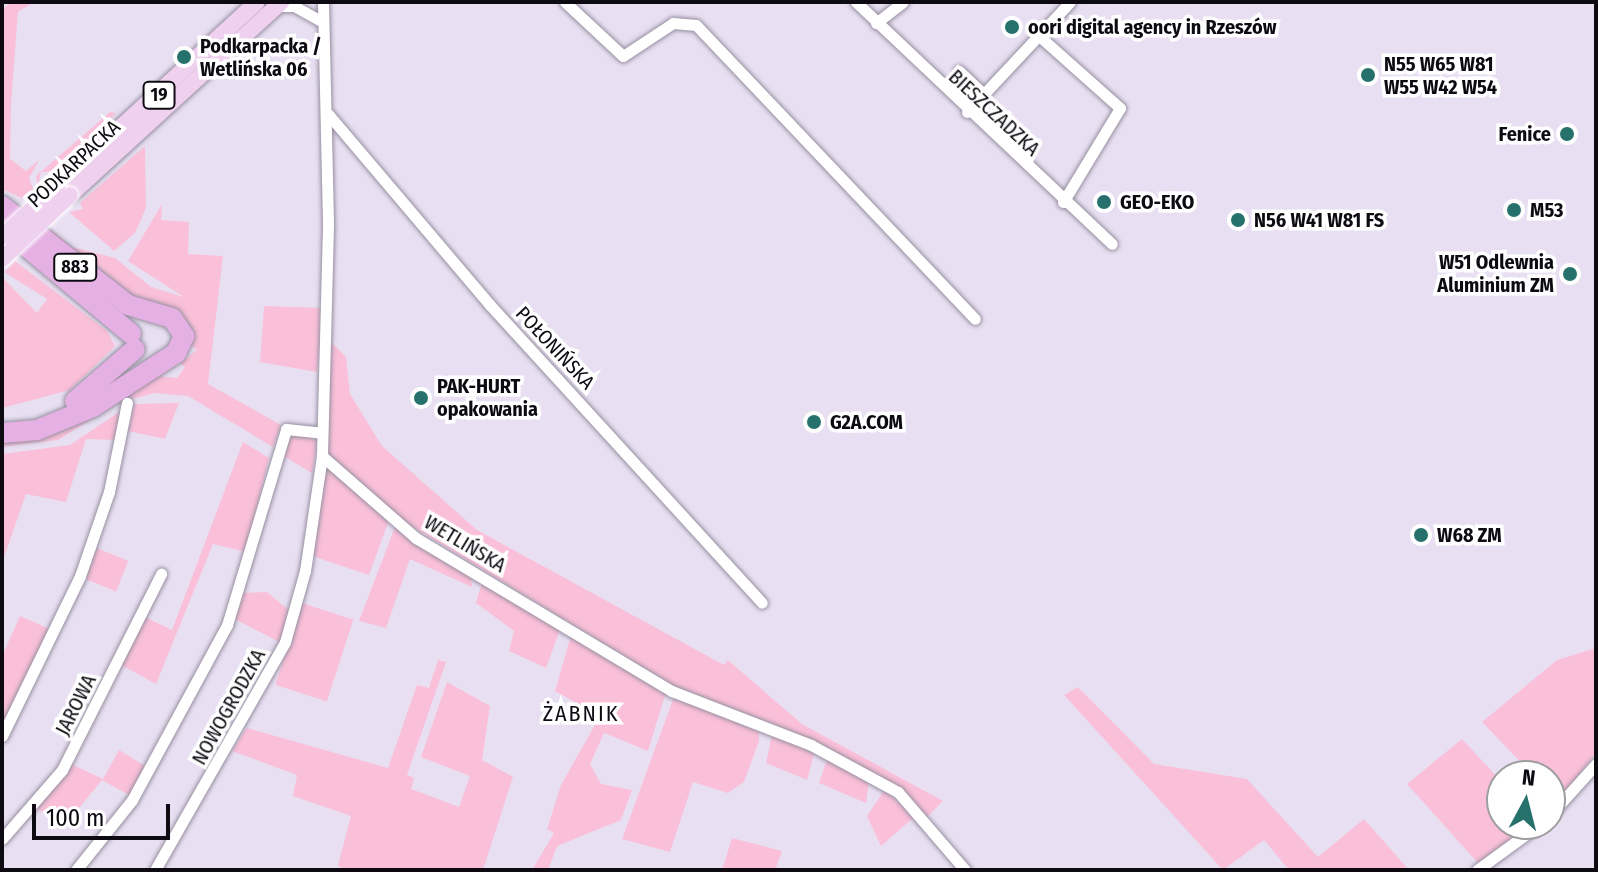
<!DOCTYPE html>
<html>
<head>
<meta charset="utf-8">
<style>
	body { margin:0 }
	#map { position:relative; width:1598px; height:872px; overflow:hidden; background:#e8e0f2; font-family:"Fira Sans Condensed",sans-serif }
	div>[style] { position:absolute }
	.green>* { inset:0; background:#fabfd9; transform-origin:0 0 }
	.roads { filter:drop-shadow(0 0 2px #9790a1) drop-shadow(0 0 2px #9790a1) }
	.street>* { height:11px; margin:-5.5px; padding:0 5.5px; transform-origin:5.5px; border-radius:5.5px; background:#fff }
	.primary>* { height:16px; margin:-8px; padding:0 8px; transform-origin:8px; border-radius:8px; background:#efd0ee }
	.highway>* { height:20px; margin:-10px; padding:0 10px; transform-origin:10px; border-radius:10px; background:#e5b0e3 }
	.bridges { filter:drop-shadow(0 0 2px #fff) drop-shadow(0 0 2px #fff) }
	.primary-bridge>* { height:16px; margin:-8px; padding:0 8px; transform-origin:8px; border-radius:8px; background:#efd0ee }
	.dots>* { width:22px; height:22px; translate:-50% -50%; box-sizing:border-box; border:4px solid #fff; border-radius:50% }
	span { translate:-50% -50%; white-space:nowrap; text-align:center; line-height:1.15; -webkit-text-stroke:7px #fff; paint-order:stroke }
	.shield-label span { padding:2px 6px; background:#fff; border:2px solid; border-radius:6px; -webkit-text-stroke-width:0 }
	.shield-label { font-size:18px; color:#0d0b11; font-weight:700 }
	.poi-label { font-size:20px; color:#0d0b11; font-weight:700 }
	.left { translate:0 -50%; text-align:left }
	.right { translate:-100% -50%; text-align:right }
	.street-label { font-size:20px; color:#0d0b11 }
	.neighbourhood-label { font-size:22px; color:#0d0b11; letter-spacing:2px }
	.frame { position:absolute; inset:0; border:4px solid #0d0b11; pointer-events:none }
	.north { position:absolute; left:1486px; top:760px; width:80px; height:80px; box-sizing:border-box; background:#fff; border:2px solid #9e9da0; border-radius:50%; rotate:7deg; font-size:22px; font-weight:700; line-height:32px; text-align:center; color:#0d0b11 }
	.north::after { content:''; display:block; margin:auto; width:28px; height:36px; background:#27716c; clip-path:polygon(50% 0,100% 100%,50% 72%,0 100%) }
	.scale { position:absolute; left:32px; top:804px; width:138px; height:36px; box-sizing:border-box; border:4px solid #0d0b11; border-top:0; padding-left:10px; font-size:24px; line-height:28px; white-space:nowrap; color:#0d0b11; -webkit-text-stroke:6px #fff; paint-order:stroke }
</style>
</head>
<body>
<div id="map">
	<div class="green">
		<div style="clip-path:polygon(12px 2px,34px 2px,18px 12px,11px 103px,10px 159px,26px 171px,39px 160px,29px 178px,34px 191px,24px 199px,2px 189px,2px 9px)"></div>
		<div style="clip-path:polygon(110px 112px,116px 113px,56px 171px,41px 172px,38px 187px,36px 176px)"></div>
		<div style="clip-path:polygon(145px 146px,146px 208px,135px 233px,114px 251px,69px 212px,83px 209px,80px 203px)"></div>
		<div style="clip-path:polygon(162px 204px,161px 220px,189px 222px,188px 254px,223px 256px,208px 384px,281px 425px,273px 447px,188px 396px,154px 393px,118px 403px,58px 440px,2px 447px,2px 439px,147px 375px,177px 378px,185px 367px,179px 363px,197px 350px,44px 235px,50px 229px,72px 247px,115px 258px,151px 287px,184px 297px,128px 261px)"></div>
		<div style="clip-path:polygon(15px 261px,107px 331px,115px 346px,70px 390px,2px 408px,2px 277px,37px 313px,47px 299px,4px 272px)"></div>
		<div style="clip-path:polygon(264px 306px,323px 308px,317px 372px,260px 362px)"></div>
		<div style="clip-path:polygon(330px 341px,346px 357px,350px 394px,382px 446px,477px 530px,724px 665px,728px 660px,802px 724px,943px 801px,926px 818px,905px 797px,785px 730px,672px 685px,403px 521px,327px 452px)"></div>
		<div style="clip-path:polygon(179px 403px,165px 439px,128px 431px,134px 404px)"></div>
		<div style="clip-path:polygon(122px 410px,118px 440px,86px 439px,66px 502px,26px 494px,2px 563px,2px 454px,70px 445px)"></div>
		<div style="clip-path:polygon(293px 430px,317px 441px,312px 473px,280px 454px)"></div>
		<div style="clip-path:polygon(243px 442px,269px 458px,246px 552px,213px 544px,156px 684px,121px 665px,145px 617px,172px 630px)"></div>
		<div style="clip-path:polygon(327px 465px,389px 520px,369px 575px,312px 556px)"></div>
		<div style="clip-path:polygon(395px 527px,471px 575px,472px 587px,410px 559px,386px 628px,359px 621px)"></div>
		<div style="left:94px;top:547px;width:37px;height:33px;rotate:22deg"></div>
		<div style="clip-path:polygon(482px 582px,562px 624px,546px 668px,509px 651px,514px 631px,476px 603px)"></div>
		<div style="clip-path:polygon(267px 592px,291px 612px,281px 643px,233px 618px,242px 593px)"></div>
		<div style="left:302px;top:603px;width:54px;height:86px;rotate:18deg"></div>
		<div style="clip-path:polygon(20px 616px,52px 630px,2px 727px,2px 656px)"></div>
		<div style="clip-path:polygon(572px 632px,666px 692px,648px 751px,604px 733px,590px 764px,601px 784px,632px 790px,621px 820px,557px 846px,548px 870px,532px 870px,554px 833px,547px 829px,561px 785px,600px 716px,555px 691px)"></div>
		<div style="clip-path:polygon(1596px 648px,1596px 753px,1558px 801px,1550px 776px,1534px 776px,1482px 722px,1557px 660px)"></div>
		<div style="clip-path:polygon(438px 660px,446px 662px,407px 775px,414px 778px,411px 789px,459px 807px,470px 776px,421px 757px,447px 682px,490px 706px,482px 760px,513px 777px,483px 870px,343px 870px,338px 865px,351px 816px,293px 796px,297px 775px,232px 751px,247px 728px,388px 768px,417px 685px,429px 688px)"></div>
		<div style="clip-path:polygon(1078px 687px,1154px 764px,1247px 779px,1318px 857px,1364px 819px,1409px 870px,1289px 870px,1264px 840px,1223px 870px,1064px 695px)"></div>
		<div style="clip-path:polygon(674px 697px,759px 728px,759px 741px,744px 782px,728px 793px,693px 782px,670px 852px,622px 839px)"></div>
		<div style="clip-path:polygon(772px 735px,815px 750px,807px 780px,766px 763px)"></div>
		<div style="clip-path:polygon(1462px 739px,1502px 782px,1502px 824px,1533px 824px,1478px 863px,1407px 784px)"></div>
		<div style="clip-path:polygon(119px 750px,147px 767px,131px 796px,102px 780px,65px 825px,34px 807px,71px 764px,103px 779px)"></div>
		<div style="clip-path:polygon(827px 759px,869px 782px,866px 803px,819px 783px)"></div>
		<div style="clip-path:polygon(885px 789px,913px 818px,881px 846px,867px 816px)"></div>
		<div style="clip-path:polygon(732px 838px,782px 851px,775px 870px,722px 870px)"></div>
	</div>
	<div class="roads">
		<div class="street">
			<div style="left:323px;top:2px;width:224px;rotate:88.7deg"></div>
			<div style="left:328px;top:226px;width:230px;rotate:91.5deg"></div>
			<div style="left:322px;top:456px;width:125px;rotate:41.1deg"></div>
			<div style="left:416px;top:538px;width:298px;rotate:30.9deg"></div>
			<div style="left:672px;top:691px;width:149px;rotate:21.2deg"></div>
			<div style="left:811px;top:745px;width:99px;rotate:28.4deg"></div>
			<div style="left:898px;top:792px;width:103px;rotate:49.3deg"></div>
			<div style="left:565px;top:2px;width:79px;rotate:43deg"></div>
			<div style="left:623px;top:56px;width:60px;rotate:-33.4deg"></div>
			<div style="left:673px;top:23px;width:23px;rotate:5deg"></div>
			<div style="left:696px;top:25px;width:405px;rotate:46.5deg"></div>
			<div style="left:856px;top:2px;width:352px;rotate:43.4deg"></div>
			<div style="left:276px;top:6px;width:18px"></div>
			<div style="left:294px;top:6px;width:33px;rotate:29deg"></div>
			<div style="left:876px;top:23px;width:34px;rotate:-38deg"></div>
			<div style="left:1038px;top:35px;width:110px;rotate:41.7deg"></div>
			<div style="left:1120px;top:108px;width:110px;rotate:121.2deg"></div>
			<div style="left:959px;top:71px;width:34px;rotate:43deg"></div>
			<div style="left:967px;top:112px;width:151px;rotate:-46.9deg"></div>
			<div style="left:328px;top:114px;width:250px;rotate:49.7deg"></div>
			<div style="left:490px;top:305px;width:403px;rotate:47.6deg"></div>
			<div style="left:2px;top:736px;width:178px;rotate:-64deg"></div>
			<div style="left:80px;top:576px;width:89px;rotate:-71deg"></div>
			<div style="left:109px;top:492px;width:91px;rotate:-78.6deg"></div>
			<div style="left:1550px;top:815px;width:69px;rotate:-48deg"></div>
			<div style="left:2px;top:839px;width:91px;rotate:-49deg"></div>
			<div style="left:62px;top:770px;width:220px;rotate:-63.2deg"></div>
			<div style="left:76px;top:870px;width:90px;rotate:-51.3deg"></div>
			<div style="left:132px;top:800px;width:199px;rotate:-61.5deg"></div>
			<div style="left:227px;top:625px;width:205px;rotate:-73.2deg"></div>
			<div style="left:286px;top:429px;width:36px;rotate:6deg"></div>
			<div style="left:155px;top:870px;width:262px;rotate:-60.3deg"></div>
			<div style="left:285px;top:642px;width:74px;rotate:-74.3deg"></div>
			<div style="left:305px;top:571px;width:116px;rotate:-81.6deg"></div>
			<div style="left:1477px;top:870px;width:78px;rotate:-36.1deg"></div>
		</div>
		<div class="primary">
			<div style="left:58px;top:185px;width:270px;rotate:-42.6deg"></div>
			<div style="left:70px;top:195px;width:286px;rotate:-42.4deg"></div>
		</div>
		<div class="highway">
			<div style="left:2px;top:206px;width:160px;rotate:38.2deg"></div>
			<div style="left:128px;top:305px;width:46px;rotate:16.5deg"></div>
			<div style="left:172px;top:318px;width:22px;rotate:56deg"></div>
			<div style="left:184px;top:336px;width:19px;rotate:115deg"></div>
			<div style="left:176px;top:353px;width:99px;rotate:147deg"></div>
			<div style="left:93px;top:407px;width:61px;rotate:157.7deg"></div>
			<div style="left:37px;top:430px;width:35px;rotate:175deg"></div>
			<div style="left:2px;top:226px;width:168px;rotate:39.9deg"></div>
			<div style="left:75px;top:401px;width:79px;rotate:-40.9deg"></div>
		</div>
	</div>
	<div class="bridges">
		<div class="primary-bridge">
			<div style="left:2px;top:237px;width:76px;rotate:-42.9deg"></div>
			<div style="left:2px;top:259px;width:93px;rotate:-43.3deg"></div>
		</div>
	</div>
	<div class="dots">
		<div style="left:1012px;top:27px;background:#27716c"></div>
		<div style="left:184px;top:57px;background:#27716c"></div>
		<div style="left:1368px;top:75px;background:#27716c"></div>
		<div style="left:1567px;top:134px;background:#27716c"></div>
		<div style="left:1104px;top:202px;background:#27716c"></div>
		<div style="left:1514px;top:210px;background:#27716c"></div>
		<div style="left:1238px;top:220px;background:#27716c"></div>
		<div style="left:1570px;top:274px;background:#27716c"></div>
		<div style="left:421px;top:398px;background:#27716c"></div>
		<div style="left:814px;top:422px;background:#27716c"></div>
		<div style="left:1421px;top:535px;background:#27716c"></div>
	</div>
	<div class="shield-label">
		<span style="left:159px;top:95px">19</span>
		<span style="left:75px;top:267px">883</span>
	</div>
	<div class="poi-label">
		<span class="left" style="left:1028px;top:27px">oori digital agency in Rzeszów</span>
		<span class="left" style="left:200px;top:58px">Podkarpacka /<br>Wetlińska 06</span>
		<span class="left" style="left:1384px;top:76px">N55 W65 W81<br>W55 W42 W54</span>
		<span class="right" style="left:1551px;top:134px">Fenice</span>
		<span class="left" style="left:1120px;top:202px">GEO-EKO</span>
		<span class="left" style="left:1530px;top:210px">M53</span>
		<span class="left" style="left:1254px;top:220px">N56 W41 W81 FS</span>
		<span class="right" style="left:1554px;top:274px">W51 Odlewnia<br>Aluminium ZM</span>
		<span class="left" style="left:437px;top:398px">PAK-HURT<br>opakowania</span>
		<span class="left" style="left:830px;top:422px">G2A.COM</span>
		<span class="left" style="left:1437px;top:535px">W68 ZM</span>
	</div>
	<div class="street-label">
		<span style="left:994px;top:113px;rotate:43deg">BIESZCZADZKA</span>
		<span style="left:74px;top:164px;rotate:-43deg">PODKARPACKA</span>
		<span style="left:555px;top:348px;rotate:47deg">POŁONIŃSKA</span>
		<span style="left:465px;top:544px;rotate:31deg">WETLIŃSKA</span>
		<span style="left:76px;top:705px;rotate:-63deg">JAROWA</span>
		<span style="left:229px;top:707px;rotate:-61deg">NOWOGRODZKA</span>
	</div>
	<div class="neighbourhood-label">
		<span style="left:581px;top:714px">ŻABNIK</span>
	</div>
	<div class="frame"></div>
	<div class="north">N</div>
	<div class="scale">100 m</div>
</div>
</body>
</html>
